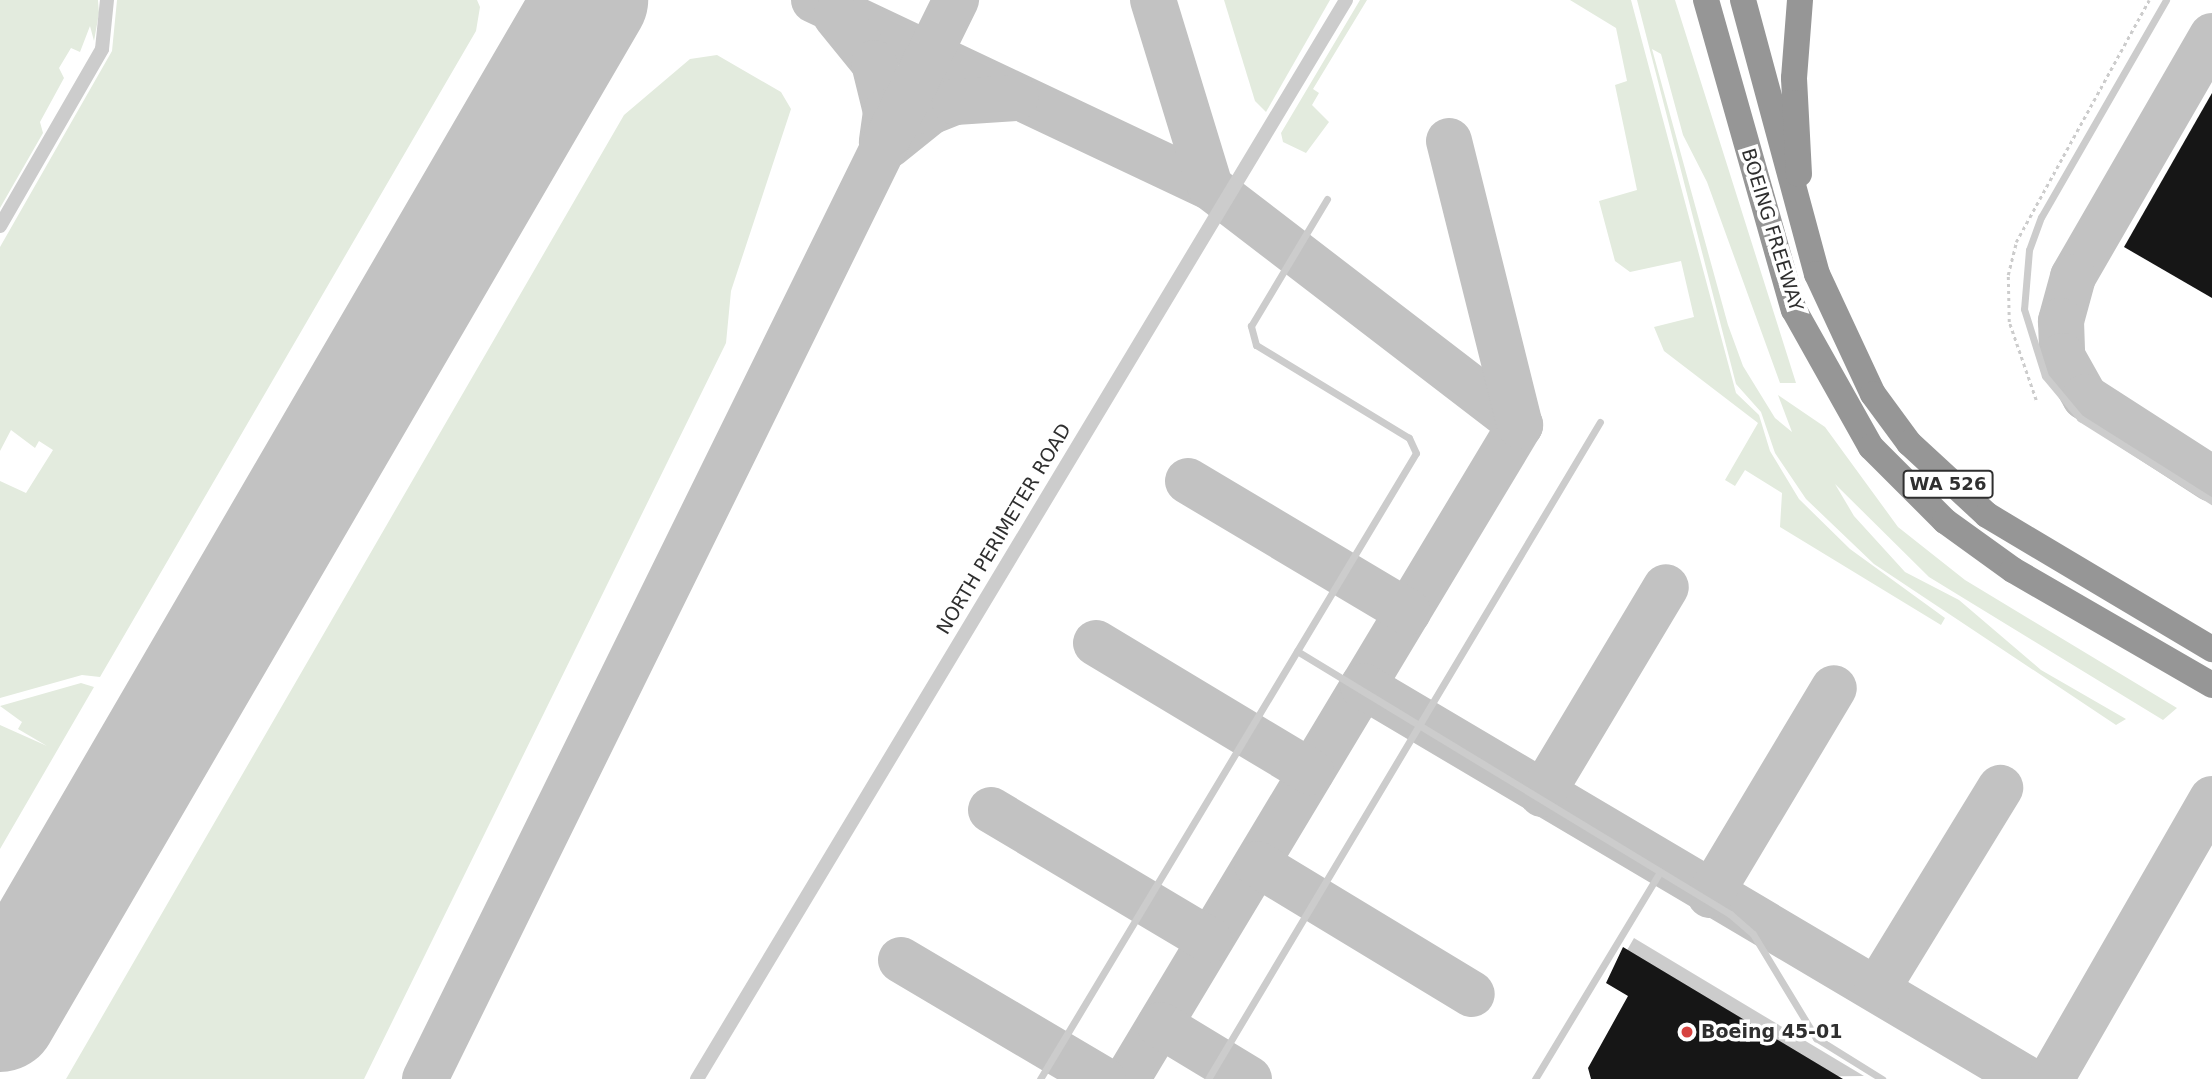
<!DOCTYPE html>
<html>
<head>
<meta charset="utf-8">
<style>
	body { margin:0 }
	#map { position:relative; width:2212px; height:1079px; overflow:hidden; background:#fff; font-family:"DejaVu Sans",sans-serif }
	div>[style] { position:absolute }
	.green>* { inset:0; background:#e3ebde }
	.shadow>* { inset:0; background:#0003 }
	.taxiway>* { height:46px; margin:-23px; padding:0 23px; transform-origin:23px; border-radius:23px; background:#c2c2c2 }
	.runway>* { height:114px; margin:-57px; padding:0 57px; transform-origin:57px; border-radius:57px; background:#c2c2c2 }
	.building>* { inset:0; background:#161616 }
	.path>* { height:2.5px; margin-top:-1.25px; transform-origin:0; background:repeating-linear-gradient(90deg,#ccc 0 3.5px,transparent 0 7px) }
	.service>* { height:7px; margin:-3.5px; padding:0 3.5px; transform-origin:3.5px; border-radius:3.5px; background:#ccc }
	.minor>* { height:14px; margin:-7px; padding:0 7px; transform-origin:7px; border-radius:7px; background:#ccc }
	.motorway>* { height:26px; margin:-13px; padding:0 13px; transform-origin:13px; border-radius:13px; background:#969696 }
	.dots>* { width:19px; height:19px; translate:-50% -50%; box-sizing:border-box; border:4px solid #fff; border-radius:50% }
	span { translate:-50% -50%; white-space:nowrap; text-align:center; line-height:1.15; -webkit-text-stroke:7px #fff; paint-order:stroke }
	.shield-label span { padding:2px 5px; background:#fff; border:2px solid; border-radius:5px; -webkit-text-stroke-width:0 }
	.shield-label { font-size:18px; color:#2f2f2f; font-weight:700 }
	.street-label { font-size:19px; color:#2f2f2f }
	.poi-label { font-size:19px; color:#2f2f2f; font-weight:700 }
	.left { translate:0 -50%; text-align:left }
</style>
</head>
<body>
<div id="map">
	<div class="green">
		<div style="clip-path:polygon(0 0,98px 0,99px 13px,94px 41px,90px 26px,80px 52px,71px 48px,59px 68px,64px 78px,40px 122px,43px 133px,0 208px)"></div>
		<div style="clip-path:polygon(117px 0,477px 0,480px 7px,476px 31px,100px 677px,82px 675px,0 698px,0 481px,26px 493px,53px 450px,39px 441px,35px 448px,11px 430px,0 451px,0 247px,112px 51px)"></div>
		<div style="clip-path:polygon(1224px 0,1330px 0,1266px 112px,1255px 101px)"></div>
		<div style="clip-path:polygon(1360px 0,1367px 0,1313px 89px,1319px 93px,1312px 105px,1329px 122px,1306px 153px,1283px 142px,1281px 133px)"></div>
		<div style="clip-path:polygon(1570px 0,1631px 0,1736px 393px,1759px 415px,1770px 451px,1799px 499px,1850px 549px,1945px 618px,1941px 625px,1780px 527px,1782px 493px,1745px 470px,1735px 486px,1725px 480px,1758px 423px,1664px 351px,1654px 327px,1694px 317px,1681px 261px,1630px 272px,1615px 261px,1599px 201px,1637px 190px,1615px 85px,1627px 81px,1616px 28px)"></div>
		<div style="clip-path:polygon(1637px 0,1675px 0,1796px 383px,1780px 383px,1707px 182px,1683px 135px,1661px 54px,1652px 49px,1728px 325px,1743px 366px,1775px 418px,1792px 432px,1778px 395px,1825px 427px,1898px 527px,1965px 580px,2177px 708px,2163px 720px,1929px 577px,1835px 484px,1854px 516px,1905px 572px,1959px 600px,2041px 670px,2126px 719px,2116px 725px,1874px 564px,1806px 499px,1775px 453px,1761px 412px,1736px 384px)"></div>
		<div style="clip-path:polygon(717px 55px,781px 92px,791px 109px,731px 291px,726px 343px,364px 1079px,66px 1079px,624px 115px,690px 59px)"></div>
		<div style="clip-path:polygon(81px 683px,94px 687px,0 849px,0 725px,47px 746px,18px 729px,22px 722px,0 706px)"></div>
	</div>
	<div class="shadow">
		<div style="clip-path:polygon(1634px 938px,1864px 1076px,1593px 1079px,1630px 996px,1608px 983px)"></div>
	</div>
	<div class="taxiway">
		<div style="left:814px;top:0;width:438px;rotate:25.3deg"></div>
		<div style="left:1210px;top:187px;width:391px;rotate:37.5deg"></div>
		<div style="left:1520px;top:425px;width:763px;rotate:121deg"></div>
		<div style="left:1153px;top:0;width:195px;rotate:73deg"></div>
		<div style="left:836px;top:16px;width:60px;rotate:51deg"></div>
		<div style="left:874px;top:63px;width:50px;rotate:76.2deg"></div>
		<div style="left:886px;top:112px;width:30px;rotate:98deg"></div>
		<div style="left:2212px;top:36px;width:278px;rotate:120deg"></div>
		<div style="left:2073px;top:277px;width:46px;rotate:105.3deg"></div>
		<div style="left:2061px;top:321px;width:35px;rotate:88deg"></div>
		<div style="left:2062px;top:356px;width:47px;rotate:60.7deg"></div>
		<div style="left:2085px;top:397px;width:151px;rotate:32.8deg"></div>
		<div style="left:544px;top:79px;width:79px;rotate:-84.9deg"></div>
		<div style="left:1449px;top:141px;width:293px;rotate:76deg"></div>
		<div style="left:889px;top:145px;width:53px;rotate:-38.8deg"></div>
		<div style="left:930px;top:112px;width:27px;rotate:-22deg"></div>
		<div style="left:955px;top:102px;width:61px;rotate:-3.8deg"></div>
		<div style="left:1188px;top:481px;width:256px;rotate:30.8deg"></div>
		<div style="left:1096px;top:643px;width:251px;rotate:31deg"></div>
		<div style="left:1363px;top:686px;width:772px;rotate:30.62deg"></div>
		<div style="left:1542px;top:794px;width:241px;rotate:-59.1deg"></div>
		<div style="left:991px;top:810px;width:254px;rotate:30.8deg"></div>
		<div style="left:1257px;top:864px;width:251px;rotate:31.2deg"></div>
		<div style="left:1710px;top:895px;width:241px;rotate:-59.1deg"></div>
		<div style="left:901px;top:960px;width:234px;rotate:30.6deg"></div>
		<div style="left:1877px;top:989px;width:236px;rotate:-58.5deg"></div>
		<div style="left:1160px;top:1025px;width:104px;rotate:31.2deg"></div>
		<div style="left:425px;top:1079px;width:1203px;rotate:-63.8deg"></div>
		<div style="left:2051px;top:1079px;width:323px;rotate:-60.1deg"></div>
	</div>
	<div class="runway">
		<div style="left:0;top:1015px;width:1175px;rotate:-59.79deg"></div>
	</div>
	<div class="building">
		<div style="clip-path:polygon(2212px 93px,2212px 298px,2124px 247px)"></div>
		<div style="clip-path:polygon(1623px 947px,1843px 1079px,1591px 1079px,1588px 1068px,1628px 996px,1606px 983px)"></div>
	</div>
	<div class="path">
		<div style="left:2036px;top:400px;width:83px;rotate:-109.1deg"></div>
		<div style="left:2009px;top:322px;width:47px;rotate:-91.2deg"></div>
		<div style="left:2008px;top:275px;width:34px;rotate:-76deg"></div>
		<div style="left:2016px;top:242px;width:276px;rotate:-61.2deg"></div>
	</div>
	<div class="service">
		<div style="left:2166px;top:0;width:250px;rotate:119.9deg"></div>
		<div style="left:2041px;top:217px;width:35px;rotate:110deg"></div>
		<div style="left:2029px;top:250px;width:59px;rotate:94.8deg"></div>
		<div style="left:2024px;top:309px;width:70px;rotate:72.6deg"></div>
		<div style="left:2045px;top:376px;width:55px;rotate:50.2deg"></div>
		<div style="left:2080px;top:418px;width:156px;rotate:32.2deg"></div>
		<div style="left:1297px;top:651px;width:507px;rotate:31.27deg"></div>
		<div style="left:1730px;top:914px;width:30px;rotate:41deg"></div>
		<div style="left:1753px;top:934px;width:122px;rotate:58.8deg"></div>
		<div style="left:1816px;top:1038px;width:78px;rotate:31.8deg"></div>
		<div style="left:1040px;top:1079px;width:730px;rotate:-59.01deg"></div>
		<div style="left:1416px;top:453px;width:17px;rotate:-115deg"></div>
		<div style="left:1409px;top:438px;width:179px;rotate:-148.7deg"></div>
		<div style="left:1256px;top:345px;width:20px;rotate:-105deg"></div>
		<div style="left:1251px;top:326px;width:148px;rotate:-59.1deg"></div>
		<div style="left:1208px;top:1079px;width:765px;rotate:-59.18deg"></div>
		<div style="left:1535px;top:1079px;width:242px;rotate:-58.9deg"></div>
	</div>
	<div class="minor">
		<div style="left:0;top:226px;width:204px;rotate:-60deg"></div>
		<div style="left:102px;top:49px;width:49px;rotate:-84.2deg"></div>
		<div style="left:697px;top:1079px;width:1259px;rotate:-58.97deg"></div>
	</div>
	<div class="motorway">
		<div style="left:1706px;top:0;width:322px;rotate:74.2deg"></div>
		<div style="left:1794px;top:310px;width:157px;rotate:60.7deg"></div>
		<div style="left:1871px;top:447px;width:105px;rotate:45deg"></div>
		<div style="left:1945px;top:521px;width:84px;rotate:35.8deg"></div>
		<div style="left:2013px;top:570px;width:230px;rotate:30deg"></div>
		<div style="left:1743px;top:0;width:284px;rotate:74.9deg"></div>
		<div style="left:1817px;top:274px;width:132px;rotate:65deg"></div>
		<div style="left:1873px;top:394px;width:61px;rotate:53.7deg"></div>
		<div style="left:1909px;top:443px;width:106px;rotate:42.7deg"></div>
		<div style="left:1987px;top:515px;width:262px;rotate:30.8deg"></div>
		<div style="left:1799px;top:174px;width:96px;rotate:-93deg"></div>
		<div style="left:1794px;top:78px;width:78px;rotate:-85.6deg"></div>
	</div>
	<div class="dots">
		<div style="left:1687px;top:1032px;background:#d64340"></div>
	</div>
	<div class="shield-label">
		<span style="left:1948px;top:484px">WA 526</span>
	</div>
	<div class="street-label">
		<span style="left:1772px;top:230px;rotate:73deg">BOEING FREEWAY</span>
		<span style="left:1004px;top:529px;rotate:-59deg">NORTH PERIMETER ROAD</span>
	</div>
	<div class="poi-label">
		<span class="left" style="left:1701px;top:1032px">Boeing 45-01</span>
	</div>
</div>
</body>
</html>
